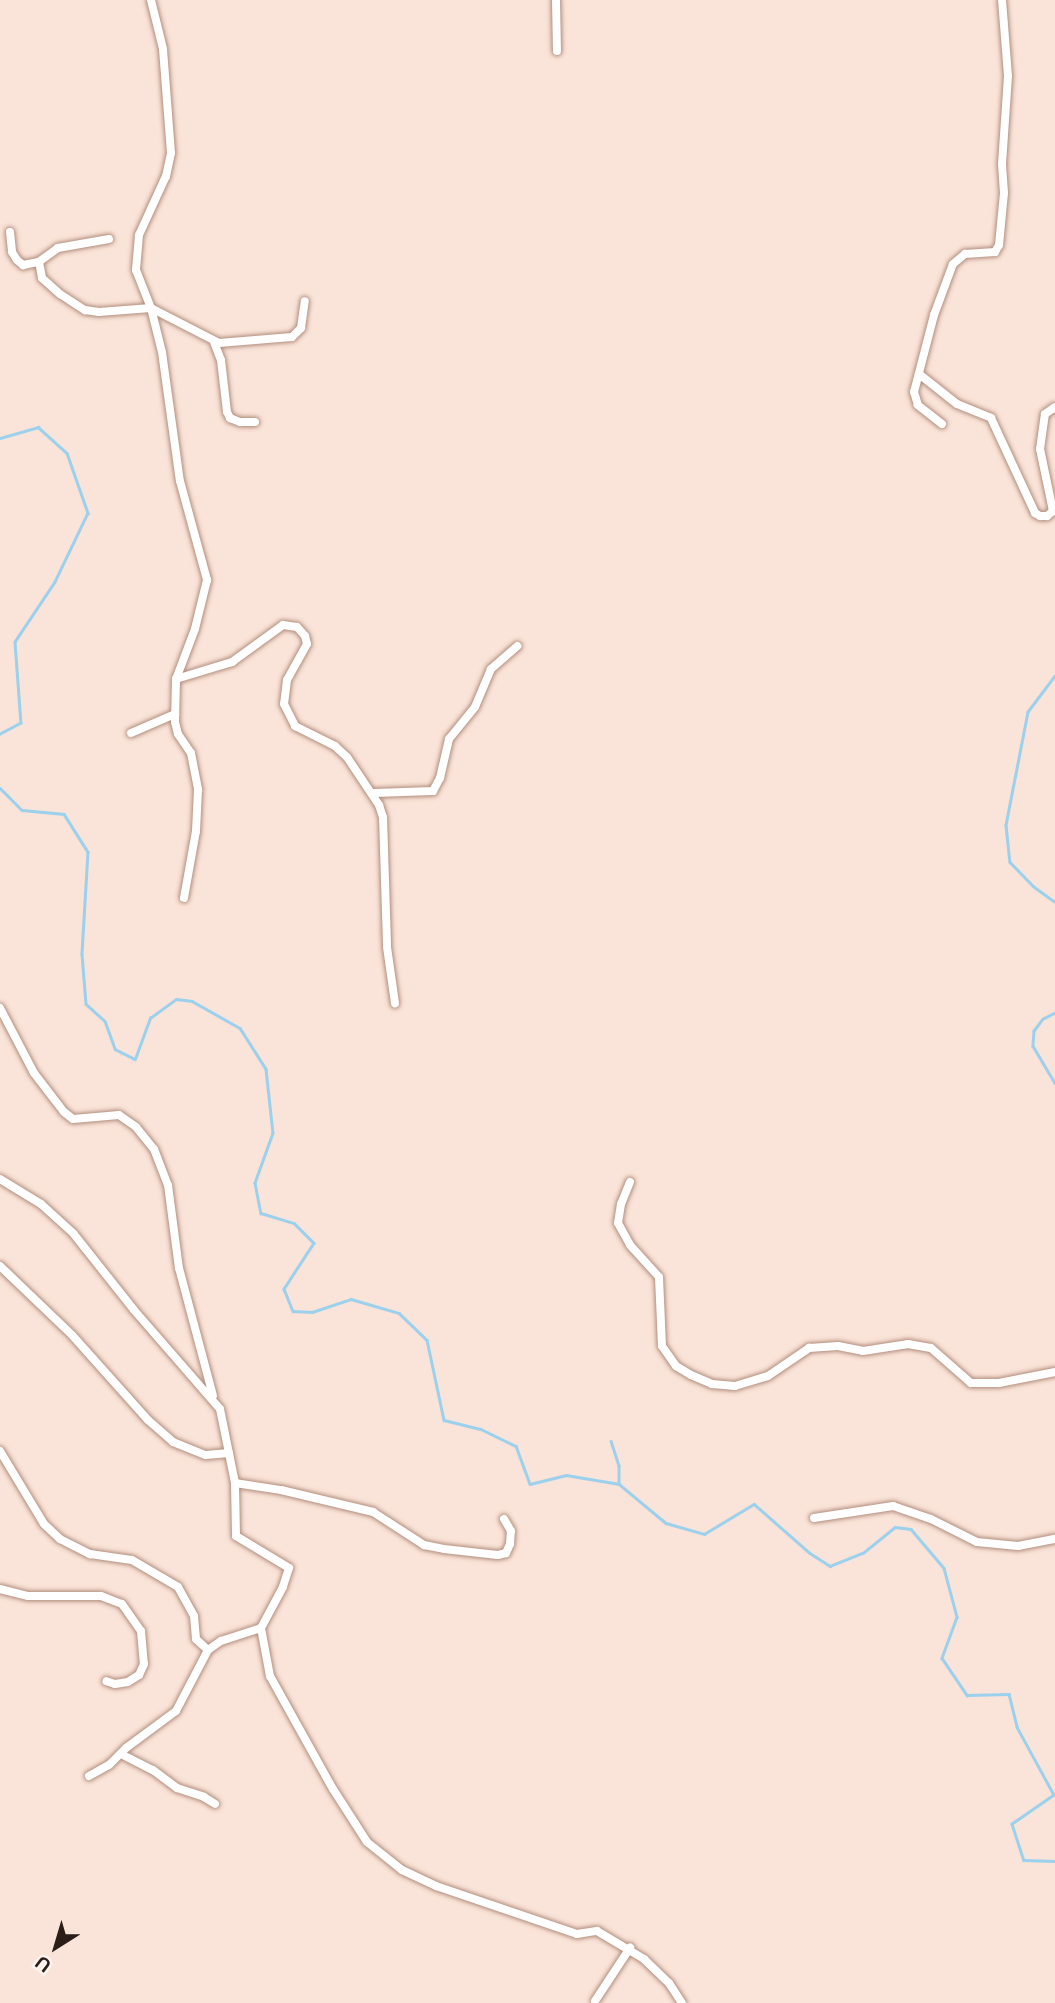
<!DOCTYPE html>
<html>
<head>
<meta charset="utf-8">
<style>
	body { margin:0 }
	#map { position:relative; width:1055px; height:2003px; overflow:hidden; background:#fae3d8; font-family:Arial,sans-serif }
	div>[style] { position:absolute }
	.stream>* { height:2.5px; margin:-1.25px; padding:0 1.25px; transform-origin:1.25px; border-radius:1.25px; background:#9bd1ed }
	.roads { filter:drop-shadow(0 0 2px #b28e7d) drop-shadow(0 0 2px #b28e7d) }
	.street>* { height:8px; margin:-4px; padding:0 4px; transform-origin:4px; border-radius:4px; background:#fff }
	span { translate:-50% -50%; white-space:nowrap; text-align:center; line-height:1.15; -webkit-text-stroke:5px #fcf4f0; paint-order:stroke }
	.north { position:absolute; left:21px; top:1912px; width:70px; height:70px; -webkit-text-stroke:5px #fcf4f0; paint-order:stroke; rotate:217deg; font-size:19px; font-weight:700; line-height:28px; text-align:center; color:#2b1d17 }
	.north::after { content:''; display:block; margin:auto; width:24px; height:32px; background:#2b1d17; clip-path:polygon(50% 0,100% 100%,50% 72%,0 100%) }
</style>
</head>
<body>
<div id="map">
	<div class="stream">
		<div style="left:0;top:438px;width:40px;rotate:-16deg"></div>
		<div style="left:38px;top:427px;width:39px;rotate:42deg"></div>
		<div style="left:67px;top:453px;width:64px;rotate:70.7deg"></div>
		<div style="left:88px;top:513px;width:76px;rotate:115.6deg"></div>
		<div style="left:55px;top:582px;width:72px;rotate:123.7deg"></div>
		<div style="left:15px;top:642px;width:81px;rotate:85.8deg"></div>
		<div style="left:21px;top:723px;width:24px;rotate:152deg"></div>
		<div style="left:1055px;top:676px;width:45px;rotate:126.9deg"></div>
		<div style="left:1028px;top:712px;width:115px;rotate:101deg"></div>
		<div style="left:1006px;top:825px;width:37px;rotate:84deg"></div>
		<div style="left:1010px;top:862px;width:33px;rotate:46deg"></div>
		<div style="left:1033px;top:886px;width:27px;rotate:36deg"></div>
		<div style="left:0;top:788px;width:31px;rotate:45deg"></div>
		<div style="left:22px;top:810px;width:42px;rotate:5.4deg"></div>
		<div style="left:64px;top:814px;width:45px;rotate:57.7deg"></div>
		<div style="left:88px;top:852px;width:102px;rotate:93.4deg"></div>
		<div style="left:82px;top:954px;width:50px;rotate:85.4deg"></div>
		<div style="left:86px;top:1004px;width:25px;rotate:42deg"></div>
		<div style="left:105px;top:1021px;width:30px;rotate:70deg"></div>
		<div style="left:115px;top:1049px;width:22px;rotate:27deg"></div>
		<div style="left:135px;top:1059px;width:44px;rotate:-69.9deg"></div>
		<div style="left:150px;top:1018px;width:32px;rotate:-36deg"></div>
		<div style="left:176px;top:999px;width:16px;rotate:7deg"></div>
		<div style="left:192px;top:1001px;width:55px;rotate:29.4deg"></div>
		<div style="left:240px;top:1028px;width:49px;rotate:57.6deg"></div>
		<div style="left:266px;top:1069px;width:64px;rotate:83.8deg"></div>
		<div style="left:273px;top:1133px;width:53px;rotate:109.8deg"></div>
		<div style="left:255px;top:1183px;width:31px;rotate:79deg"></div>
		<div style="left:261px;top:1213px;width:34px;rotate:17deg"></div>
		<div style="left:294px;top:1223px;width:28px;rotate:45deg"></div>
		<div style="left:314px;top:1243px;width:55px;rotate:123.1deg"></div>
		<div style="left:284px;top:1289px;width:24px;rotate:68deg"></div>
		<div style="left:293px;top:1311px;width:19px;rotate:3deg"></div>
		<div style="left:312px;top:1312px;width:41px;rotate:-18.4deg"></div>
		<div style="left:351px;top:1299px;width:50px;rotate:16.3deg"></div>
		<div style="left:399px;top:1313px;width:39px;rotate:44deg"></div>
		<div style="left:427px;top:1340px;width:82px;rotate:78deg"></div>
		<div style="left:444px;top:1420px;width:38px;rotate:14deg"></div>
		<div style="left:481px;top:1429px;width:39px;rotate:26deg"></div>
		<div style="left:516px;top:1446px;width:40px;rotate:69.8deg"></div>
		<div style="left:530px;top:1484px;width:37px;rotate:-14deg"></div>
		<div style="left:566px;top:1475px;width:54px;rotate:9.6deg"></div>
		<div style="left:1055px;top:1013px;width:13px;rotate:153deg"></div>
		<div style="left:1043px;top:1019px;width:15px;rotate:127deg"></div>
		<div style="left:1034px;top:1031px;width:15px;rotate:94deg"></div>
		<div style="left:1033px;top:1046px;width:43px;rotate:59.3deg"></div>
		<div style="left:611px;top:1441px;width:26px;rotate:72deg"></div>
		<div style="left:619px;top:1466px;width:18px;rotate:90deg"></div>
		<div style="left:619px;top:1484px;width:61px;rotate:39.7deg"></div>
		<div style="left:666px;top:1523px;width:40px;rotate:16deg"></div>
		<div style="left:704px;top:1534px;width:58px;rotate:-31deg"></div>
		<div style="left:754px;top:1504px;width:74px;rotate:41.2deg"></div>
		<div style="left:810px;top:1553px;width:24px;rotate:33deg"></div>
		<div style="left:830px;top:1566px;width:35px;rotate:-22deg"></div>
		<div style="left:863px;top:1553px;width:41px;rotate:-39.1deg"></div>
		<div style="left:895px;top:1527px;width:16px;rotate:7deg"></div>
		<div style="left:911px;top:1529px;width:51px;rotate:49.8deg"></div>
		<div style="left:944px;top:1568px;width:51px;rotate:75.1deg"></div>
		<div style="left:957px;top:1617px;width:44px;rotate:110.1deg"></div>
		<div style="left:942px;top:1658px;width:45px;rotate:56deg"></div>
		<div style="left:967px;top:1695px;width:42px;rotate:-1.4deg"></div>
		<div style="left:1009px;top:1694px;width:34px;rotate:76deg"></div>
		<div style="left:1017px;top:1727px;width:77px;rotate:61.4deg"></div>
		<div style="left:1054px;top:1795px;width:51px;rotate:145.4deg"></div>
		<div style="left:1012px;top:1824px;width:38px;rotate:72deg"></div>
		<div style="left:1024px;top:1860px;width:31px;rotate:2deg"></div>
	</div>
	<div class="roads">
		<div class="street">
			<div style="left:151px;top:0;width:50px;rotate:76.2deg"></div>
			<div style="left:163px;top:49px;width:104px;rotate:85.6deg"></div>
			<div style="left:171px;top:153px;width:24px;rotate:102deg"></div>
			<div style="left:166px;top:176px;width:65px;rotate:114.6deg"></div>
			<div style="left:139px;top:235px;width:35px;rotate:95deg"></div>
			<div style="left:136px;top:270px;width:41px;rotate:68.5deg"></div>
			<div style="left:151px;top:308px;width:45px;rotate:76deg"></div>
			<div style="left:162px;top:352px;width:130px;rotate:82.1deg"></div>
			<div style="left:180px;top:481px;width:103px;rotate:74.7deg"></div>
			<div style="left:207px;top:580px;width:50px;rotate:103.8deg"></div>
			<div style="left:195px;top:629px;width:53px;rotate:110.8deg"></div>
			<div style="left:176px;top:679px;width:43px;rotate:91.3deg"></div>
			<div style="left:175px;top:722px;width:12px;rotate:76deg"></div>
			<div style="left:178px;top:734px;width:23px;rotate:56deg"></div>
			<div style="left:191px;top:753px;width:38px;rotate:79deg"></div>
			<div style="left:198px;top:790px;width:41px;rotate:92.8deg"></div>
			<div style="left:196px;top:831px;width:68px;rotate:100.2deg"></div>
			<div style="left:556px;top:0;width:51px;rotate:88.9deg"></div>
			<div style="left:10px;top:232px;width:20px;rotate:84deg"></div>
			<div style="left:12px;top:252px;width:9px;rotate:58deg"></div>
			<div style="left:17px;top:260px;width:8px;rotate:40deg"></div>
			<div style="left:23px;top:265px;width:16px;rotate:-11deg"></div>
			<div style="left:109px;top:239px;width:52px;rotate:170deg"></div>
			<div style="left:58px;top:248px;width:24px;rotate:144deg"></div>
			<div style="left:39px;top:262px;width:16px;rotate:79deg"></div>
			<div style="left:42px;top:278px;width:24px;rotate:42deg"></div>
			<div style="left:60px;top:294px;width:30px;rotate:33deg"></div>
			<div style="left:85px;top:310px;width:14px;rotate:8deg"></div>
			<div style="left:99px;top:312px;width:52px;rotate:-4.4deg"></div>
			<div style="left:151px;top:308px;width:76px;rotate:27.2deg"></div>
			<div style="left:219px;top:343px;width:73px;rotate:-4.7deg"></div>
			<div style="left:292px;top:337px;width:13px;rotate:-45deg"></div>
			<div style="left:301px;top:328px;width:27px;rotate:-82deg"></div>
			<div style="left:214px;top:342px;width:19px;rotate:69deg"></div>
			<div style="left:221px;top:360px;width:52px;rotate:83.4deg"></div>
			<div style="left:227px;top:412px;width:7px;rotate:63deg"></div>
			<div style="left:230px;top:418px;width:11px;rotate:22deg"></div>
			<div style="left:240px;top:422px;width:15px"></div>
			<div style="left:919px;top:374px;width:48px;rotate:38.3deg"></div>
			<div style="left:957px;top:404px;width:37px;rotate:22deg"></div>
			<div style="left:991px;top:418px;width:105px;rotate:65.1deg"></div>
			<div style="left:1035px;top:513px;width:6px;rotate:31deg"></div>
			<div style="left:1040px;top:516px;width:7px"></div>
			<div style="left:1047px;top:516px;width:8px;rotate:-40deg"></div>
			<div style="left:1053px;top:511px;width:63px;rotate:-101.8deg"></div>
			<div style="left:1040px;top:449px;width:35px;rotate:-82deg"></div>
			<div style="left:1045px;top:414px;width:12px;rotate:-35deg"></div>
			<div style="left:942px;top:424px;width:31px;rotate:-142deg"></div>
			<div style="left:918px;top:405px;width:14px;rotate:-107deg"></div>
			<div style="left:914px;top:392px;width:80px;rotate:-75.4deg"></div>
			<div style="left:934px;top:315px;width:54px;rotate:-69.6deg"></div>
			<div style="left:953px;top:264px;width:16px;rotate:-40deg"></div>
			<div style="left:965px;top:254px;width:30px;rotate:-4deg"></div>
			<div style="left:995px;top:252px;width:8px;rotate:-60deg"></div>
			<div style="left:999px;top:245px;width:52px;rotate:-84.5deg"></div>
			<div style="left:1004px;top:193px;width:29px;rotate:-94deg"></div>
			<div style="left:1002px;top:164px;width:88px;rotate:-86.1deg"></div>
			<div style="left:1008px;top:76px;width:76px;rotate:-94.5deg"></div>
			<div style="left:176px;top:679px;width:59px;rotate:-16.9deg"></div>
			<div style="left:232px;top:662px;width:63px;rotate:-36deg"></div>
			<div style="left:283px;top:625px;width:14px;rotate:8deg"></div>
			<div style="left:297px;top:627px;width:12px;rotate:48deg"></div>
			<div style="left:305px;top:636px;width:8px;rotate:76deg"></div>
			<div style="left:307px;top:644px;width:41px;rotate:119.1deg"></div>
			<div style="left:287px;top:680px;width:24px;rotate:97deg"></div>
			<div style="left:284px;top:704px;width:25px;rotate:63deg"></div>
			<div style="left:295px;top:726px;width:45px;rotate:26.6deg"></div>
			<div style="left:335px;top:746px;width:16px;rotate:43deg"></div>
			<div style="left:347px;top:757px;width:58px;rotate:56.3deg"></div>
			<div style="left:379px;top:805px;width:13px;rotate:72deg"></div>
			<div style="left:383px;top:817px;width:130px;rotate:88.2deg"></div>
			<div style="left:387px;top:947px;width:57px;rotate:81.9deg"></div>
			<div style="left:131px;top:733px;width:48px;rotate:-23.4deg"></div>
			<div style="left:374px;top:793px;width:59px;rotate:-1.9deg"></div>
			<div style="left:433px;top:791px;width:15px;rotate:-62deg"></div>
			<div style="left:440px;top:778px;width:40px;rotate:-77deg"></div>
			<div style="left:449px;top:739px;width:41px;rotate:-50.9deg"></div>
			<div style="left:475px;top:707px;width:41px;rotate:-67.2deg"></div>
			<div style="left:491px;top:669px;width:35px;rotate:-41deg"></div>
			<div style="left:0;top:1008px;width:73px;rotate:62.4deg"></div>
			<div style="left:34px;top:1073px;width:49px;rotate:52.4deg"></div>
			<div style="left:64px;top:1112px;width:11px;rotate:38deg"></div>
			<div style="left:73px;top:1119px;width:46px;rotate:-5deg"></div>
			<div style="left:119px;top:1115px;width:21px;rotate:35deg"></div>
			<div style="left:136px;top:1127px;width:28px;rotate:51deg"></div>
			<div style="left:154px;top:1149px;width:39px;rotate:69deg"></div>
			<div style="left:168px;top:1185px;width:84px;rotate:82.5deg"></div>
			<div style="left:179px;top:1268px;width:132px;rotate:75.1deg"></div>
			<div style="left:0;top:1179px;width:48px;rotate:31.4deg"></div>
			<div style="left:41px;top:1204px;width:43px;rotate:42.2deg"></div>
			<div style="left:73px;top:1233px;width:98px;rotate:51.6deg"></div>
			<div style="left:134px;top:1310px;width:131px;rotate:49deg"></div>
			<div style="left:220px;top:1409px;width:76px;rotate:78.5deg"></div>
			<div style="left:235px;top:1483px;width:53px;rotate:88.9deg"></div>
			<div style="left:236px;top:1536px;width:62px;rotate:31.1deg"></div>
			<div style="left:289px;top:1568px;width:20px;rotate:108deg"></div>
			<div style="left:283px;top:1587px;width:47px;rotate:118.2deg"></div>
			<div style="left:261px;top:1628px;width:49px;rotate:79.4deg"></div>
			<div style="left:270px;top:1676px;width:129px;rotate:60.9deg"></div>
			<div style="left:333px;top:1789px;width:63px;rotate:57.3deg"></div>
			<div style="left:367px;top:1842px;width:45px;rotate:38.7deg"></div>
			<div style="left:402px;top:1870px;width:38px;rotate:25deg"></div>
			<div style="left:436px;top:1886px;width:149px;rotate:18.8deg"></div>
			<div style="left:577px;top:1934px;width:20px;rotate:-9deg"></div>
			<div style="left:597px;top:1931px;width:55px;rotate:30.8deg"></div>
			<div style="left:644px;top:1959px;width:35px;rotate:44deg"></div>
			<div style="left:669px;top:1983px;width:24px;rotate:57deg"></div>
			<div style="left:630px;top:1182px;width:24px;rotate:112deg"></div>
			<div style="left:621px;top:1204px;width:19px;rotate:99deg"></div>
			<div style="left:618px;top:1223px;width:25px;rotate:61deg"></div>
			<div style="left:630px;top:1245px;width:43px;rotate:47.8deg"></div>
			<div style="left:659px;top:1277px;width:69px;rotate:87.5deg"></div>
			<div style="left:662px;top:1346px;width:24px;rotate:55deg"></div>
			<div style="left:676px;top:1366px;width:17px;rotate:31deg"></div>
			<div style="left:691px;top:1375px;width:23px;rotate:23deg"></div>
			<div style="left:712px;top:1384px;width:23px;rotate:5deg"></div>
			<div style="left:735px;top:1386px;width:34px;rotate:-17deg"></div>
			<div style="left:768px;top:1376px;width:50px;rotate:-34.3deg"></div>
			<div style="left:809px;top:1348px;width:29px;rotate:-4deg"></div>
			<div style="left:838px;top:1346px;width:25px;rotate:11deg"></div>
			<div style="left:863px;top:1351px;width:46px;rotate:-8.8deg"></div>
			<div style="left:908px;top:1344px;width:23px;rotate:10deg"></div>
			<div style="left:931px;top:1348px;width:53px;rotate:41.2deg"></div>
			<div style="left:971px;top:1383px;width:28px"></div>
			<div style="left:999px;top:1383px;width:57px;rotate:-11.1deg"></div>
			<div style="left:0;top:1266px;width:100px;rotate:43.8deg"></div>
			<div style="left:72px;top:1335px;width:114px;rotate:48.2deg"></div>
			<div style="left:148px;top:1420px;width:33px;rotate:41deg"></div>
			<div style="left:173px;top:1442px;width:35px;rotate:22deg"></div>
			<div style="left:206px;top:1455px;width:23px;rotate:-5deg"></div>
			<div style="left:0;top:1451px;width:85px;rotate:58.9deg"></div>
			<div style="left:44px;top:1524px;width:22px;rotate:43deg"></div>
			<div style="left:60px;top:1539px;width:34px;rotate:27deg"></div>
			<div style="left:90px;top:1554px;width:42px;rotate:8.1deg"></div>
			<div style="left:132px;top:1560px;width:53px;rotate:30.4deg"></div>
			<div style="left:178px;top:1587px;width:33px;rotate:61deg"></div>
			<div style="left:194px;top:1616px;width:23px;rotate:85deg"></div>
			<div style="left:196px;top:1639px;width:16px;rotate:43deg"></div>
			<div style="left:235px;top:1483px;width:47px;rotate:8.7deg"></div>
			<div style="left:281px;top:1490px;width:95px;rotate:13.4deg"></div>
			<div style="left:373px;top:1512px;width:61px;rotate:32.9deg"></div>
			<div style="left:424px;top:1545px;width:20px;rotate:11deg"></div>
			<div style="left:444px;top:1549px;width:54px;rotate:6.3deg"></div>
			<div style="left:498px;top:1555px;width:8px;rotate:-14deg"></div>
			<div style="left:506px;top:1553px;width:10px;rotate:-66deg"></div>
			<div style="left:510px;top:1544px;width:13px;rotate:-86deg"></div>
			<div style="left:511px;top:1531px;width:14px;rotate:-120deg"></div>
			<div style="left:814px;top:1518px;width:80px;rotate:-8.6deg"></div>
			<div style="left:893px;top:1506px;width:40px;rotate:18.9deg"></div>
			<div style="left:931px;top:1519px;width:51px;rotate:26.6deg"></div>
			<div style="left:977px;top:1542px;width:41px;rotate:5.6deg"></div>
			<div style="left:1018px;top:1546px;width:38px;rotate:-11deg"></div>
			<div style="left:0;top:1589px;width:29px;rotate:14deg"></div>
			<div style="left:28px;top:1596px;width:73px"></div>
			<div style="left:101px;top:1596px;width:22px;rotate:21deg"></div>
			<div style="left:122px;top:1604px;width:33px;rotate:55deg"></div>
			<div style="left:141px;top:1631px;width:33px;rotate:85deg"></div>
			<div style="left:144px;top:1664px;width:12px;rotate:114deg"></div>
			<div style="left:139px;top:1675px;width:13px;rotate:148deg"></div>
			<div style="left:128px;top:1682px;width:13px;rotate:171deg"></div>
			<div style="left:115px;top:1684px;width:9px;rotate:-162deg"></div>
			<div style="left:121px;top:1754px;width:36px;rotate:27deg"></div>
			<div style="left:153px;top:1770px;width:30px;rotate:37deg"></div>
			<div style="left:177px;top:1788px;width:28px;rotate:18deg"></div>
			<div style="left:204px;top:1797px;width:13px;rotate:32deg"></div>
			<div style="left:89px;top:1776px;width:23px;rotate:-29deg"></div>
			<div style="left:109px;top:1765px;width:24px;rotate:-45deg"></div>
			<div style="left:126px;top:1748px;width:62px;rotate:-36.5deg"></div>
			<div style="left:176px;top:1711px;width:69px;rotate:-62.3deg"></div>
			<div style="left:208px;top:1650px;width:16px;rotate:-35deg"></div>
			<div style="left:221px;top:1641px;width:42px;rotate:-18deg"></div>
			<div style="left:595px;top:2001px;width:64px;rotate:-56.6deg"></div>
		</div>
	</div>
	<div class="north">U</div>
</div>
</body>
</html>
